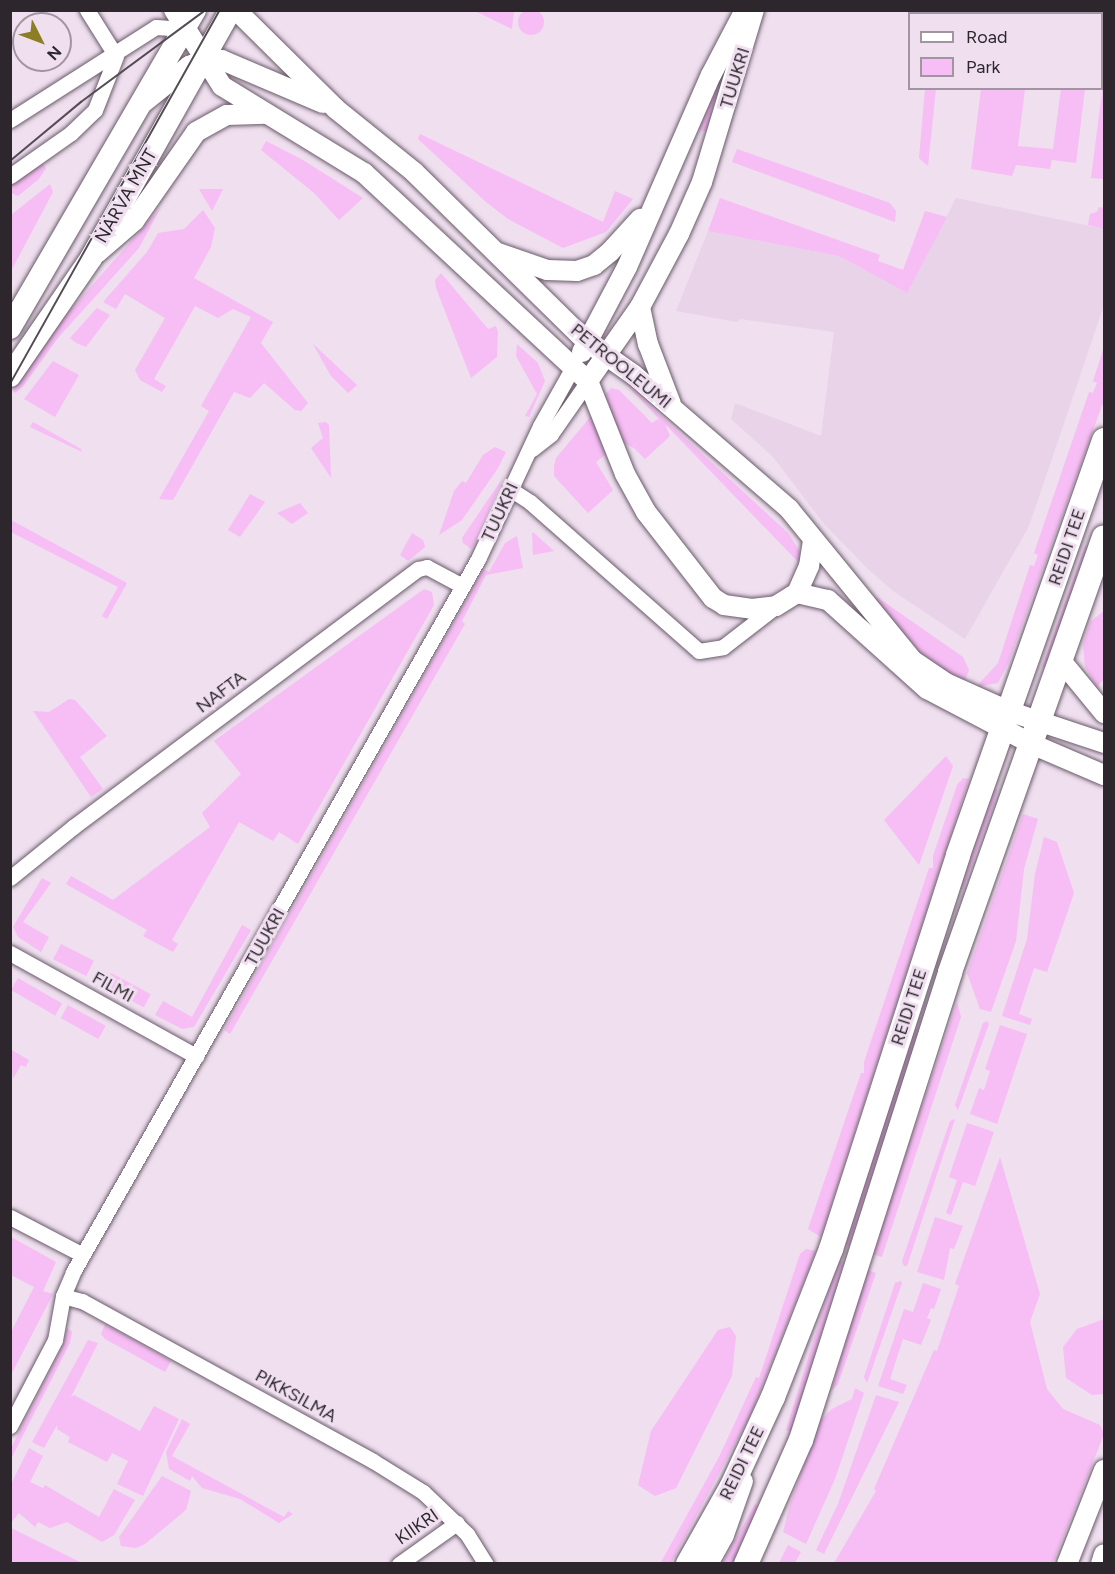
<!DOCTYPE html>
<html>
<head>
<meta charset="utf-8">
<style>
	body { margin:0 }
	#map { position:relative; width:1115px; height:1574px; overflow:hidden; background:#efdfef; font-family:Figtree,sans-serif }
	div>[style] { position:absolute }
	.built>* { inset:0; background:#e9d3e8 }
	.green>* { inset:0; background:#f7bdf5; transform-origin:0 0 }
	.round { border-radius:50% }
	.roads { filter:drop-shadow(0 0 2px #695b69) drop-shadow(0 0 2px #695b69) }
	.minor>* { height:15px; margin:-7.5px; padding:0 7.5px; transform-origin:7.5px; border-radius:7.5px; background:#fff }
	.tertiary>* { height:20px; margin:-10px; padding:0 10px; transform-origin:10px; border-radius:10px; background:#fff }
	.secondary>* { height:22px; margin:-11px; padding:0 11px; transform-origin:11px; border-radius:11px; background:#fff }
	.primary>* { height:24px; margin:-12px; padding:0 12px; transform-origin:12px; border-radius:12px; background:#fff }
	.tram>* { height:1.5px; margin:-0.75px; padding:0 0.75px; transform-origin:0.75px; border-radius:0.75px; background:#544c54 }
	span { translate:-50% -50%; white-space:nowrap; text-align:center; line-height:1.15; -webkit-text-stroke:6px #efdfef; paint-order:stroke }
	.street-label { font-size:18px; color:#2d272d }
	.frame { position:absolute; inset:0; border:12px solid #2d272d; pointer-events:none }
	.legend { position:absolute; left:908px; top:12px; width:195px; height:78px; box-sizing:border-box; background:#efdfef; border:2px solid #a195a1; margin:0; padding:8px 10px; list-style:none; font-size:18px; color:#2d272d }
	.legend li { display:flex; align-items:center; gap:12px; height:30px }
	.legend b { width:30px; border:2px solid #a195a1 }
	.north { position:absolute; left:12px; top:12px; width:60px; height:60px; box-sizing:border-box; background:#efdfef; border:2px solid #a195a1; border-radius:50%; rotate:132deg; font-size:16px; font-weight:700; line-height:24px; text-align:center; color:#2d272d }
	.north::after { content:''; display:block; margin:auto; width:21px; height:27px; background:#8b7e24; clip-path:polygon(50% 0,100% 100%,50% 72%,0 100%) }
</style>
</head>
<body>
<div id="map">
	<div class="built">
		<div style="clip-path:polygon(956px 198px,1104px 229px,1104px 305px,1039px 497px,1028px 528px,965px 639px,893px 591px,868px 569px,825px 525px,773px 457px,731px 419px,735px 403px,821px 436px,834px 332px,740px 319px,737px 322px,676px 311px,708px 231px,839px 256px,907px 293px)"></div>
	</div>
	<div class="green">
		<div class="round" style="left:518px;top:9px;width:26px;height:26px"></div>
		<div style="clip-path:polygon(475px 11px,514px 11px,512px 29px)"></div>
		<div style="clip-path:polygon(724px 68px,729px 70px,706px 132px,697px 129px)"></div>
		<div style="clip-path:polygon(1104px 76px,1104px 179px,1091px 178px)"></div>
		<div style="clip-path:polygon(925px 89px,936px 89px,928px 166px,919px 158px)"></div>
		<div style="clip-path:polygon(981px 89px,1025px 89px,1018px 146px,1053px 149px,1061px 89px,1085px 89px,1076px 163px,1052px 160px,1050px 169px,1016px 165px,1012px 176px,971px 169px)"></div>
		<div style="clip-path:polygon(420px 134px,603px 222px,615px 191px,633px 199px,606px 232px,563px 248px,508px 219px,486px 202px,418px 139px)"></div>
		<div style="clip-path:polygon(266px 141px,303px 160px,363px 198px,339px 220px,314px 193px,261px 150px)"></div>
		<div style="clip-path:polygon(737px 149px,890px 203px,896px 211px,895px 222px,732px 162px)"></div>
		<div style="clip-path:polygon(41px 162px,46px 168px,39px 179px,18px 196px,11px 193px,10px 185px)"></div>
		<div style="clip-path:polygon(50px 184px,53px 192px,11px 271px,11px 215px)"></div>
		<div style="clip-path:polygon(199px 189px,223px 189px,212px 211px)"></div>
		<div style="clip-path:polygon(720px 198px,880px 255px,878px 261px,903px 270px,925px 211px,947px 217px,907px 293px,839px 256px,708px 231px)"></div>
		<div style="clip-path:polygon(161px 207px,139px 248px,58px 338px,24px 385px,16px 393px,13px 391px,37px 348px)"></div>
		<div style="clip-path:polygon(1099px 207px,1104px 208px,1104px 229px,1088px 225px,1090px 214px,1097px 212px)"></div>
		<div style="clip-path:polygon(203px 210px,215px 228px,211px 247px,194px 278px,273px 322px,261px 343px,308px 403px,301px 411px,295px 410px,264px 383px,250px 398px,234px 392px,173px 500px,159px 499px,209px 411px,201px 406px,251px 317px,233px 309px,218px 318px,195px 306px,154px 379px,166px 386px,162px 392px,140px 380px,135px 370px,165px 318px,125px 294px,116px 309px,103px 302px,147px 252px,158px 233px,184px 229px)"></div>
		<div style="clip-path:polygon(441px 273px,488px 329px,496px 326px,498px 332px,497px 357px,471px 378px,436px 288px,435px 280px)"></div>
		<div style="clip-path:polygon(97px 308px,110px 315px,86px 347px,76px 343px,70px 338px)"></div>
		<div style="clip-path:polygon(313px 344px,357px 385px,348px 393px,331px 376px)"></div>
		<div style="clip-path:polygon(517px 344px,538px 363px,545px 381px,529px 417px,525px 416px,537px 394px,516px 356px)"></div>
		<div style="clip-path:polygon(1104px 347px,1104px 400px,1008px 664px,998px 683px,976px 687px,998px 663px,1030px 565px,1034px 566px,1038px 555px,1034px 553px,1089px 392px,1093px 393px,1097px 383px,1093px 381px)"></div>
		<div style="clip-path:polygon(53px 361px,79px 375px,55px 417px,24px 399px)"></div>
		<div style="clip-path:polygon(619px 377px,788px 533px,799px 550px,801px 565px,665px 424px,670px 436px,645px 459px,634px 448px,622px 442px,604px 396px,611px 388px,619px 390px,652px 423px,658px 419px,661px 421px)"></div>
		<div style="clip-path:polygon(592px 415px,606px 454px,596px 462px,613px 490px,588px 513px,554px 476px,554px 466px,556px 458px)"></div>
		<div style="clip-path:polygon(33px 422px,81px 449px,82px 452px,30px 427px)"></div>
		<div style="clip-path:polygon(326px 422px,329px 425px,331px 478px,311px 448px,323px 438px,318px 423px)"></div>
		<div style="clip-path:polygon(495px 447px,506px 452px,498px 468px,462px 520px,439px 535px,454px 491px,462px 481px,466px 483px,483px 455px)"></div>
		<div style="clip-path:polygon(504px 476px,477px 539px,471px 549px,463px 543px,462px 538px)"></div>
		<div style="clip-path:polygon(250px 494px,265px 502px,240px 537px,228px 530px)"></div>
		<div style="clip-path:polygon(300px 503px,308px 513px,292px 524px,277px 513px)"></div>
		<div style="clip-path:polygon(11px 520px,127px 583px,107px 619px,102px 616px,118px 587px,11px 532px)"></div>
		<div style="clip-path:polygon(412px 533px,423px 540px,425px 547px,408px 561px,400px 555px)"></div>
		<div style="clip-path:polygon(532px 533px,534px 533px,554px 551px,533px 555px)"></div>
		<div style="clip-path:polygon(517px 536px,523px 568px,486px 575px,462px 621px,465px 624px,230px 1034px,224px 1030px,484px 569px,489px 572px,505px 543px)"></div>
		<div style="clip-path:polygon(1085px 546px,1090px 548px,1049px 669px,1042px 667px)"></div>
		<div style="clip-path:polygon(424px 589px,432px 592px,434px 605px,298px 844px,279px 832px,273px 841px,239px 822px,172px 940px,178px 944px,173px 952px,143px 936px,147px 930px,66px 884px,71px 876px,113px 900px,210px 827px,202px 813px,241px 774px,214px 741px)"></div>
		<div style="clip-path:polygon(877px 597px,963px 657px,969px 670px,964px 684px,927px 663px,874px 600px)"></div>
		<div style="clip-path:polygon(1104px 611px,1104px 679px,1097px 687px,1085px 667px,1083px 644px,1090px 622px)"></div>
		<div style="clip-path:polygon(69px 699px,75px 700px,107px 736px,80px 757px,103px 789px,91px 797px,33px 711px,49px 712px)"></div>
		<div style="clip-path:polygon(946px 756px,953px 766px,919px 865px,884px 820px)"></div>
		<div style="clip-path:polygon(963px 778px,969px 779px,821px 1237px,808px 1229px,861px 1073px,864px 1073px,864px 1062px,929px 868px,933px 868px,933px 856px,957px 785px)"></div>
		<div style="clip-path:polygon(993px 788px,998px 790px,993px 807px,963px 889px,959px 889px)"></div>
		<div style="clip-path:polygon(1023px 814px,1038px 819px,1024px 869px,1016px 941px,991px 1012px,980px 1009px,967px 973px)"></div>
		<div style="clip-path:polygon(1044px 837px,1057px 842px,1074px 893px,1047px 972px,1034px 968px,1019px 1014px,1032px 1019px,1030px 1025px,1002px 1016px,1027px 939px,1035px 874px)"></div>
		<div style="clip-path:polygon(42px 878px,51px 883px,23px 922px,49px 937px,41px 952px,18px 937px,13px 927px)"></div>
		<div style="clip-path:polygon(242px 925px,251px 930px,194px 1027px,182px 1029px,155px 1015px,163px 1001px,192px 1017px)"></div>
		<div style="left:61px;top:944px;width:37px;height:17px;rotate:27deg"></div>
		<div style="left:111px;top:973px;width:45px;height:15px;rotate:28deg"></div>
		<div style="left:18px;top:978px;width:51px;height:14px;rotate:30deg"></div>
		<div style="clip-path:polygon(957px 1002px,961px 1017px,882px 1257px,872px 1254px)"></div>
		<div style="left:68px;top:1005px;width:43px;height:15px;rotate:29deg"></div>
		<div style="clip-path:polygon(987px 1021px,989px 1024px,958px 1110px,955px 1105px,983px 1023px)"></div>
		<div style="clip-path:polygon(1000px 1025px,1027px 1034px,997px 1124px,970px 1114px,979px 1088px,984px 1090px,990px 1071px,985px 1069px)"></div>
		<div style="clip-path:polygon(913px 1028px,919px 1029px,912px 1058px,849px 1246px,843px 1244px)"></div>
		<div style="clip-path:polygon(10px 1049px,29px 1060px,26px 1067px,21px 1065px,13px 1079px)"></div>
		<div style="clip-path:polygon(955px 1119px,907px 1266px,904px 1266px,902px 1261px,950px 1121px)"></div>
		<div style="clip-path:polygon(967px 1123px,994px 1132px,975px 1186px,963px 1182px,951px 1215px,946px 1213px,957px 1180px,949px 1177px)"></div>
		<div style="clip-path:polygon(1000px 1157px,1040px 1294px,1030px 1322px,1047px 1389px,1063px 1409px,1100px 1425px,1104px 1434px,1053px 1563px,834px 1563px,876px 1491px,874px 1489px,934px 1350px,937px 1351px,959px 1286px,955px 1284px)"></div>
		<div style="clip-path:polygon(935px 1217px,963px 1226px,954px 1249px,950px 1248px,944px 1280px,917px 1272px)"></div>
		<div style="clip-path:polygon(11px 1237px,56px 1262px,43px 1291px,53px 1294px,11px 1375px,11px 1332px,34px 1287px,11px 1275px)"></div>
		<div style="clip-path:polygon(806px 1249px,816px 1251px,751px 1414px,671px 1563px,660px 1564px,719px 1457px,756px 1377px,759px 1378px,800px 1254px)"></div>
		<div style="clip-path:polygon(838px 1260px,844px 1262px,791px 1432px,786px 1430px)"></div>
		<div style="clip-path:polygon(867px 1270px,876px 1273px,838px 1384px,831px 1391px)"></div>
		<div style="clip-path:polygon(901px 1281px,902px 1283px,867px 1383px,864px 1377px,895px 1283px)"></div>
		<div style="clip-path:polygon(923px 1283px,941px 1289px,934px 1309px,931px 1308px,927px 1318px,931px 1320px,921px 1345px,903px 1339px,890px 1379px,907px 1385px,903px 1394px,878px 1386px,904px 1309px,913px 1312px)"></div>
		<div style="clip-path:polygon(1104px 1319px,1104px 1394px,1092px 1395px,1066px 1378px,1063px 1347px,1077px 1329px)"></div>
		<div style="clip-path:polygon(105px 1324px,171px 1361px,165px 1372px,105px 1339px,101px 1334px)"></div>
		<div style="clip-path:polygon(730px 1327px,736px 1336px,732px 1376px,676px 1488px,655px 1496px,638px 1485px,651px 1431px,718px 1330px)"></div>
		<div style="clip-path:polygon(67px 1328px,72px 1332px,70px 1343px,11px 1459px,11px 1448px,63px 1345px)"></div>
		<div style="clip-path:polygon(88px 1340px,98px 1343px,71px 1397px,74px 1395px,140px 1431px,154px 1406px,179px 1419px,143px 1496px,117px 1484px,128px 1461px,112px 1453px,107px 1462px,68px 1442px,70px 1437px,57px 1429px,57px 1425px,44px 1448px,32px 1442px)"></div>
		<div style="clip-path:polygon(855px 1388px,864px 1393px,835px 1479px,806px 1544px,783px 1532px,790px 1504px,820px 1421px,832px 1409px,852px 1399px)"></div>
		<div style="clip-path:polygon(876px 1395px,899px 1402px,824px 1554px,816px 1550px,838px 1504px)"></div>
		<div style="clip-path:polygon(182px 1419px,190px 1424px,172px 1456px,284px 1517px,288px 1511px,293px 1514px,279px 1523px,240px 1499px,202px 1488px,192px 1476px,190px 1481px,169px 1469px,166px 1452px)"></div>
		<div style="clip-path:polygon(29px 1448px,43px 1456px,30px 1482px,43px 1488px,45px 1485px,99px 1517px,114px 1489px,135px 1500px,114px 1535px,102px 1542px,67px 1522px,50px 1528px,38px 1522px,35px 1527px,19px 1513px,11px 1523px,11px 1484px)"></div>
		<div style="clip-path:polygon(162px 1476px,191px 1491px,186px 1510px,145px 1544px,136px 1548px,121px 1546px,119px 1537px)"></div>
		<div style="clip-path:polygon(755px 1504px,760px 1507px,733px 1563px,722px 1564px)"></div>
		<div style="clip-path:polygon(10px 1528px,11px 1528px,82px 1563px,11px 1563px)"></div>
		<div style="clip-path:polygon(788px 1545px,801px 1552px,795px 1563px,779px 1563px)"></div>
	</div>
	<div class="roads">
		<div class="minor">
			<div style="left:87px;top:10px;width:54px;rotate:57.8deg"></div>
			<div style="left:10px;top:120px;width:173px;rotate:-32.5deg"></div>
			<div style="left:156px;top:27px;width:29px;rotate:4deg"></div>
			<div style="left:10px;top:176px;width:75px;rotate:-35.2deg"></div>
			<div style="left:71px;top:133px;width:33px;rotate:-44deg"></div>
			<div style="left:95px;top:110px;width:58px;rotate:-68.7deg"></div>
			<div style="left:532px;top:449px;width:24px;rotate:-38deg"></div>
			<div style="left:551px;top:434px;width:65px;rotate:-55.1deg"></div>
			<div style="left:510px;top:489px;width:24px;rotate:33deg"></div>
			<div style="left:530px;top:502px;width:225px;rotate:41.4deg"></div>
			<div style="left:699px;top:651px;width:24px;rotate:-9deg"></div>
			<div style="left:723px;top:647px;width:67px;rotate:-37.7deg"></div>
			<div style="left:10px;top:878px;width:81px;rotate:-39deg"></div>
			<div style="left:73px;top:827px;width:431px;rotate:-36.8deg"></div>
			<div style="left:418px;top:569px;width:9px;rotate:-13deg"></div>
			<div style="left:427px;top:567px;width:40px;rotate:28deg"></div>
			<div style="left:10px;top:953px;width:213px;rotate:29deg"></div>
			<div style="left:10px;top:1217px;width:82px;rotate:27.5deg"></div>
			<div style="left:63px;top:1296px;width:20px;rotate:15deg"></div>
			<div style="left:82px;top:1301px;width:332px;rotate:28.8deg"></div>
			<div style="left:373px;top:1461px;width:59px;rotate:31.8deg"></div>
			<div style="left:423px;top:1492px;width:61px;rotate:43.7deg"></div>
			<div style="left:467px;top:1534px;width:36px;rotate:58deg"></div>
			<div style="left:10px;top:1426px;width:97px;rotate:-62.4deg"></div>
			<div style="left:55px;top:1340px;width:45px;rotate:-79.7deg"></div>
			<div style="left:63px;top:1296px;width:26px;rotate:-67deg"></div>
			<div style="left:73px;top:1272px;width:820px;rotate:-60.4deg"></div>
			<div style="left:478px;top:559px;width:147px;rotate:-65deg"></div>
			<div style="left:540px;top:426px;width:68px;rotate:-60.8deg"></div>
			<div style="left:399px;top:1564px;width:71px;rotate:-35.3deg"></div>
		</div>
		<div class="tertiary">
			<div style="left:174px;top:10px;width:90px;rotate:57.7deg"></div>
			<div style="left:222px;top:86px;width:167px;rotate:31.5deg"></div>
			<div style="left:364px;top:173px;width:306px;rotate:42.9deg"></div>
			<div style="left:588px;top:381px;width:100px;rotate:68.3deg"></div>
			<div style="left:625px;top:474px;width:43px;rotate:61.1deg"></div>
			<div style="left:646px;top:512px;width:109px;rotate:52.1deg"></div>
			<div style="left:713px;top:598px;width:13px;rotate:32deg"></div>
			<div style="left:724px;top:605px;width:28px;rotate:8deg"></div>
			<div style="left:752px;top:609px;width:24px;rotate:-7deg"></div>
			<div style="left:776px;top:606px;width:25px;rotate:-32deg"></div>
			<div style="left:797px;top:593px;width:32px;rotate:13deg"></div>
			<div style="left:828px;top:600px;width:133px;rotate:42deg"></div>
			<div style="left:927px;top:689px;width:121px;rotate:27.6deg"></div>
			<div style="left:1034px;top:745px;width:76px;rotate:23.2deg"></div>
			<div style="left:236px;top:10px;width:141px;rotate:44.7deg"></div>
			<div style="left:336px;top:109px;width:100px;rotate:38.9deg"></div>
			<div style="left:414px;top:172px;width:243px;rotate:44.5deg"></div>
			<div style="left:587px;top:342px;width:57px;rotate:35.1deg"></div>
			<div style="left:634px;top:375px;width:205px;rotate:40.8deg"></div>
			<div style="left:789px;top:509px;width:195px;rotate:50.8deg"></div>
			<div style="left:912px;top:660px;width:41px;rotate:34.1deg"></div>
			<div style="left:946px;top:683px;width:68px;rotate:24.3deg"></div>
			<div style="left:1008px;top:711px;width:101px;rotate:18.4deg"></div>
			<div style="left:1044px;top:10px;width:27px;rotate:8deg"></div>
			<div style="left:1102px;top:17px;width:2px"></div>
			<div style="left:144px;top:102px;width:58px;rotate:-38.7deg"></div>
			<div style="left:189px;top:66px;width:16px;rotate:-22deg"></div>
			<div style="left:204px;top:60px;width:18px"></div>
			<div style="left:222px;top:60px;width:110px;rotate:23.1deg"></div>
			<div style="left:97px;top:253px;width:49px;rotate:-40.9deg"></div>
			<div style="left:134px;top:221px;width:108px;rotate:-55.1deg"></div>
			<div style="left:196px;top:132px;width:35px;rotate:-29deg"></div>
			<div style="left:227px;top:115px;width:38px;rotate:-2deg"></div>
			<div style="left:498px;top:253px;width:52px;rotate:19.1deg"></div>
			<div style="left:547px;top:270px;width:30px;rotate:2deg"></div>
			<div style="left:577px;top:271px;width:18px;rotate:-19deg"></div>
			<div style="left:594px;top:265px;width:21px;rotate:-39deg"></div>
			<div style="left:610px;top:252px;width:45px;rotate:-47.7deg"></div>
			<div style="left:640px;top:307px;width:38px;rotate:78deg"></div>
			<div style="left:648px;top:344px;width:64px;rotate:69deg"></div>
			<div style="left:582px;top:352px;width:96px;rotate:-62.1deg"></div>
			<div style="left:627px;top:267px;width:210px;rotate:-66.4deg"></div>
			<div style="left:711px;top:75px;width:73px;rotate:-62.4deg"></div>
			<div style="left:588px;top:381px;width:90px;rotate:-54.9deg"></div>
			<div style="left:640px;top:307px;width:83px;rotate:-61.9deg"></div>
			<div style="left:679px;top:234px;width:57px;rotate:-66.1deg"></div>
			<div style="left:702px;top:182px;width:180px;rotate:-73.2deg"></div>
			<div style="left:797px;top:593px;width:30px;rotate:-66deg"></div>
			<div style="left:809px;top:566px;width:26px;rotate:-81deg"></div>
			<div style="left:1063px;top:663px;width:65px;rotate:50.6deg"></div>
			<div style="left:708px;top:1564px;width:33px;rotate:-61deg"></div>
			<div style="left:724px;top:1535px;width:57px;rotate:-70.6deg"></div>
			<div style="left:1067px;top:1564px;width:101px;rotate:-68.5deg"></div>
			<div style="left:1101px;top:1564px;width:10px;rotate:-73deg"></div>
		</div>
		<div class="secondary">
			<div style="left:10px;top:328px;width:368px;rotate:-59.8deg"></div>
			<div style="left:10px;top:376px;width:143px;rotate:-55.5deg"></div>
			<div style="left:91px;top:258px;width:285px;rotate:-60.6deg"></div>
		</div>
		<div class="primary">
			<div style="left:688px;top:1564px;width:90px;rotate:-60.6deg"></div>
			<div style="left:732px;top:1486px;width:98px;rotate:-65.3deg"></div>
			<div style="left:773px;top:1397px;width:159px;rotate:-68.6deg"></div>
			<div style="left:831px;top:1249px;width:414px;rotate:-72.1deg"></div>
			<div style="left:958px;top:855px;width:440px;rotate:-70.6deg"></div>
			<div style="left:746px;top:1564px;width:136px;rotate:-66.1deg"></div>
			<div style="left:801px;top:1440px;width:491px;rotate:-72.3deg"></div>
			<div style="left:950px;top:972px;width:461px;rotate:-70.5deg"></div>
		</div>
	</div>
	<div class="tram">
		<div style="left:10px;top:161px;width:92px;rotate:-39.7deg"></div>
		<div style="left:81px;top:102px;width:155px;rotate:-36.4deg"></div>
		<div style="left:10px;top:384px;width:429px;rotate:-60.7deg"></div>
	</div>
	<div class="street-label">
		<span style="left:735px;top:78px;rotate:-73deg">TUUKRI</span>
		<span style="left:126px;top:196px;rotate:-60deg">NARVA MNT</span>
		<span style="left:621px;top:366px;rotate:39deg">PETROOLEUMI</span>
		<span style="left:500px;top:512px;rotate:-65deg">TUUKRI</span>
		<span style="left:1067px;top:547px;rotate:-71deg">REIDI TEE</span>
		<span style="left:221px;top:692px;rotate:-37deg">NAFTA</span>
		<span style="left:265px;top:937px;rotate:-61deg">TUUKRI</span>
		<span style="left:113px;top:987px;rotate:29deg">FILMI</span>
		<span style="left:909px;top:1007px;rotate:-72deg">REIDI TEE</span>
		<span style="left:296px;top:1396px;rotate:29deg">PIKKSILMA</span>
		<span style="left:742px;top:1463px;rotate:-64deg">REIDI TEE</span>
		<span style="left:417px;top:1527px;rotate:-35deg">KIIKRI</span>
	</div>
	<div class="frame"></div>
	<ul class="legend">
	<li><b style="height:8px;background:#fff"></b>Road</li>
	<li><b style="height:16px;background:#f7bdf5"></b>Park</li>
	</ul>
	<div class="north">N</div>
</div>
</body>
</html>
